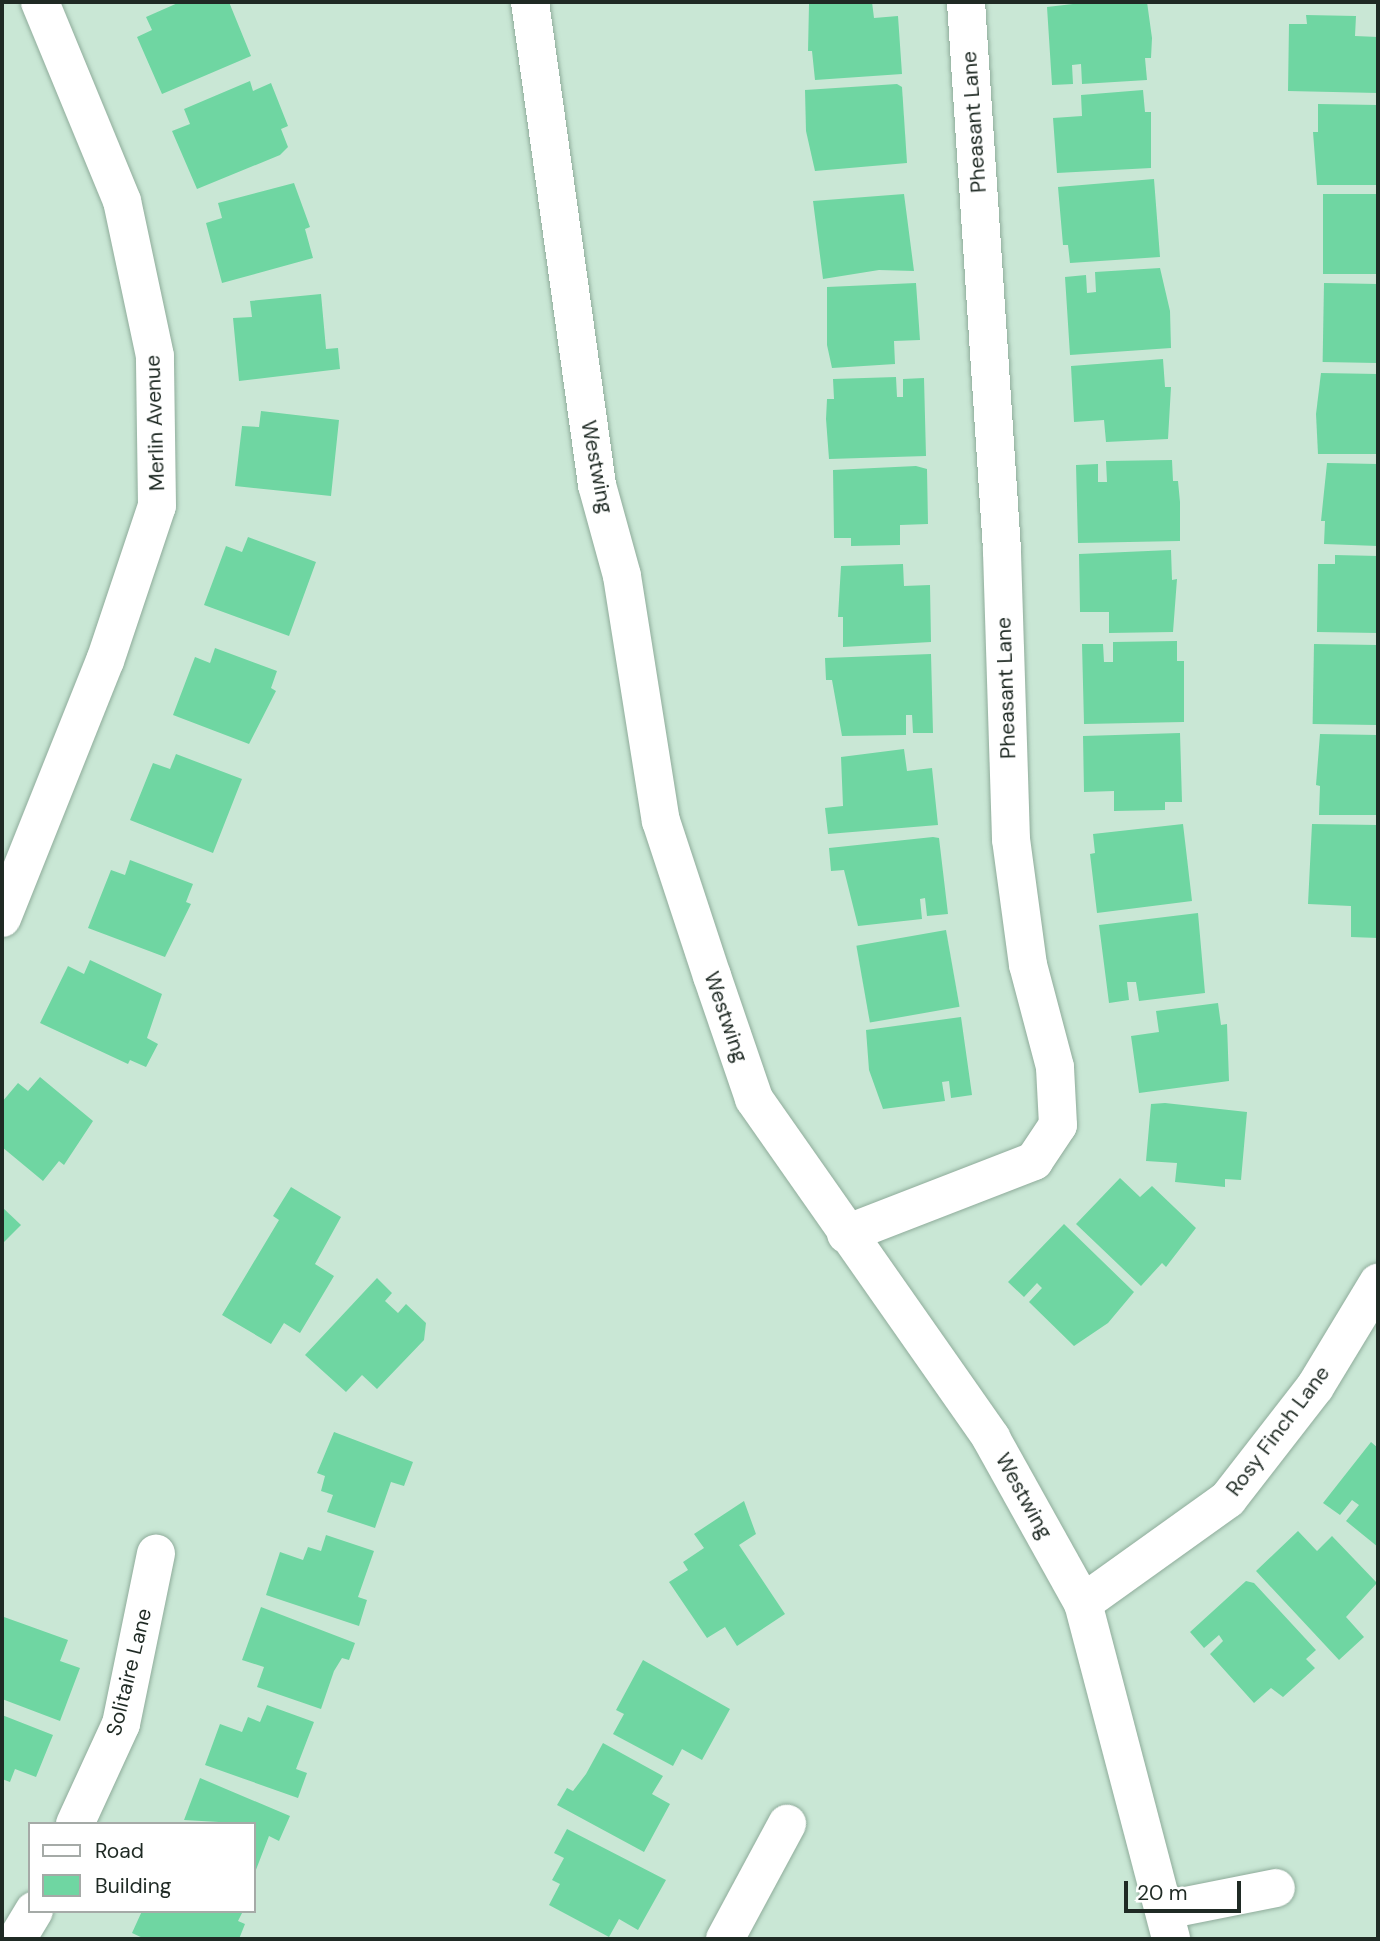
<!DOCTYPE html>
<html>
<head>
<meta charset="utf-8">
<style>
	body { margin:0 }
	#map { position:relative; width:1380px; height:1941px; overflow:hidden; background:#c9e7d5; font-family:"DM Sans",sans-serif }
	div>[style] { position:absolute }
	.building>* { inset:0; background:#6fd6a2; transform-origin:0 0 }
	.roads { filter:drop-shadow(0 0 2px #8fac9b) drop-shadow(0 0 2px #8fac9b) }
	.minor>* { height:38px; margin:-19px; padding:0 19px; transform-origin:19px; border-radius:19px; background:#fff }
	.tertiary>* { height:38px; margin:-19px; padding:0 19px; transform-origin:19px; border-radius:19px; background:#fff }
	span { translate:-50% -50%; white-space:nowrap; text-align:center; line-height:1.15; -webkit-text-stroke:5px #fff; paint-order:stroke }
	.street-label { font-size:21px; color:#1f2a24 }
	.frame { position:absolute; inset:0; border:4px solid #1f2a24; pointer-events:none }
	.legend { position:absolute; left:28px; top:1822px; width:228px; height:91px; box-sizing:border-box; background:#fff; border:2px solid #a5aaa7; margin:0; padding:9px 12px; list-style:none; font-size:21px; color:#1f2a24 }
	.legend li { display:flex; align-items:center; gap:14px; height:35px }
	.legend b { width:35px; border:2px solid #a5aaa7 }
	.scale { position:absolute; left:1124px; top:1881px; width:117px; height:32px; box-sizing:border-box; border:4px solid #1f2a24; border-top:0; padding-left:9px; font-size:21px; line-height:24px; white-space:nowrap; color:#1f2a24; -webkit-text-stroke:5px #fff; paint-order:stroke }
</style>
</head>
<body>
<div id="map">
	<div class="building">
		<div style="clip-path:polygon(180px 2px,229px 2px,251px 56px,162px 94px,137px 37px,152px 30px,146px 17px)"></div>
		<div style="clip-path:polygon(872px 2px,874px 18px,898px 16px,902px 74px,815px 80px,812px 51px,808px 51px,809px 4px)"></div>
		<div style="clip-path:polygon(1090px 2px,1147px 2px,1152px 38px,1151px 58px,1145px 58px,1147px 80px,1082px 84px,1081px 64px,1072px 65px,1073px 84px,1052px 85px,1047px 7px)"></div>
		<div style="clip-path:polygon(1306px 15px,1356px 16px,1355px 36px,1378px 37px,1378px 93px,1288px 91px,1289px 24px,1307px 24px)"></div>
		<div style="clip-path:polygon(250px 81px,253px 91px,271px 83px,288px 126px,281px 129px,288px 147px,280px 155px,197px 189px,172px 131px,190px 124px,184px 109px)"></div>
		<div style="clip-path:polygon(897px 84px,902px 87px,907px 163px,815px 171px,806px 131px,805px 90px)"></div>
		<div style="clip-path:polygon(1143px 90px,1145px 112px,1151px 112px,1151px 168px,1057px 173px,1053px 118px,1082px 116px,1081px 95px)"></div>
		<div style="clip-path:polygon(1318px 104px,1378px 105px,1378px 185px,1317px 185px,1313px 132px,1318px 132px)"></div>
		<div style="clip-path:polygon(1154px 179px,1160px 257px,1070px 263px,1068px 245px,1063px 245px,1058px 187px)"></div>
		<div style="clip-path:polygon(294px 183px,310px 227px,305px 229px,313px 258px,222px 283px,206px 223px,222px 218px,218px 203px)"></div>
		<div style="clip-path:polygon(904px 194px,914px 271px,879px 270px,823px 279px,813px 201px)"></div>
		<div style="left:1323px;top:194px;width:55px;height:80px"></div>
		<div style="clip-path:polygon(1160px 268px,1170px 311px,1171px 348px,1070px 355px,1065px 277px,1086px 275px,1087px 293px,1096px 292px,1095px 272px)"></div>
		<div style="clip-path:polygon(916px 283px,920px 340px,894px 341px,895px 364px,832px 368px,827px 345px,827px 287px)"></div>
		<div style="left:1324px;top:283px;width:54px;height:79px;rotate:1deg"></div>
		<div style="clip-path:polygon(321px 294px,326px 349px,338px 348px,340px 369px,239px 381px,233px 318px,252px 317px,250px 301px)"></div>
		<div style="clip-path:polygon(1163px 359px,1165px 387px,1171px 387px,1168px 439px,1106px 442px,1104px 420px,1074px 422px,1071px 366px)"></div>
		<div style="clip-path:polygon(1321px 373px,1378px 374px,1378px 454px,1318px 454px,1316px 414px)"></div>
		<div style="clip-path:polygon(896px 377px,897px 397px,903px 397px,903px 379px,924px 378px,926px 456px,829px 459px,826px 419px,827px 399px,834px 399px,833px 379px)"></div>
		<div style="clip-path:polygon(261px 411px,339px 420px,331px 496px,235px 486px,242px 426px,259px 427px)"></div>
		<div style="clip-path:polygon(1172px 460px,1173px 481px,1178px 481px,1180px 502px,1180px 541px,1078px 543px,1076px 465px,1098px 464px,1098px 482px,1107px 482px,1106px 461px)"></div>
		<div style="clip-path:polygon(1327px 463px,1378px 464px,1378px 546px,1324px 544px,1325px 521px,1321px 521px)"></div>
		<div style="clip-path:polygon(916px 466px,927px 469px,928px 524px,900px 525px,900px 545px,851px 546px,851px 538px,834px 538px,833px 470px)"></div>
		<div style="clip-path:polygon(248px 537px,316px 562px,289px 636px,204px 605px,226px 546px,242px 552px)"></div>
		<div style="clip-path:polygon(1171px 550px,1172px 580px,1177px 579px,1173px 632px,1109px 633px,1109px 612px,1080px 612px,1079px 554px)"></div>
		<div style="clip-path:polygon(1335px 555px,1378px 556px,1378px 633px,1317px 632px,1318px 564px,1335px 564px)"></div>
		<div style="clip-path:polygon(903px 564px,904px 586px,930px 585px,931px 642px,843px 647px,843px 617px,838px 617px,841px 566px)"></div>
		<div style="clip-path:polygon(1177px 641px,1177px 661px,1184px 661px,1184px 722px,1084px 724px,1082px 644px,1103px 644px,1104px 662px,1113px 662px,1113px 642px)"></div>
		<div style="left:1314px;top:644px;width:64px;height:80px;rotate:1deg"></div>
		<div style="clip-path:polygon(215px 648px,277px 671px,271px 688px,276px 691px,249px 744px,173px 715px,195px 657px,210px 663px)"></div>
		<div style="clip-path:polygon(931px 654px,933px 733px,913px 733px,912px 715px,906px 715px,906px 735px,842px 736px,832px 680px,826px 680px,825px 658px)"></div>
		<div style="clip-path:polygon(1180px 733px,1182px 802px,1165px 802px,1165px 810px,1114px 811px,1114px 791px,1084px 792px,1083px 736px)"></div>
		<div style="clip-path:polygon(1320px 734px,1378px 735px,1378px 815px,1319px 815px,1320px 786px,1316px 785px)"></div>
		<div style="clip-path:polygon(904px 749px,907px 771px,932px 768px,938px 825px,828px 834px,825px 808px,843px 806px,841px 757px)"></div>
		<div style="clip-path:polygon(176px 754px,242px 779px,213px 853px,130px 820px,153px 763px,170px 769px)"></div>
		<div style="clip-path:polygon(1183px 824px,1192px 901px,1097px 913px,1090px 854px,1095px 853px,1093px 834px)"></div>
		<div style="clip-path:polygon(1312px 824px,1378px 825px,1378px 938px,1351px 937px,1351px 906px,1308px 904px)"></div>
		<div style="clip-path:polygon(933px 837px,939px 838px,948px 914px,927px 916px,925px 898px,920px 899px,922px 919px,858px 926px,844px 870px,831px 871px,829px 848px)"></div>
		<div style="clip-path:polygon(130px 860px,193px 884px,186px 902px,191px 904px,165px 957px,88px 928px,111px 870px,125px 875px)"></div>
		<div style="clip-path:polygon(1198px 913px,1205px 993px,1139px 1001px,1136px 982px,1127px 982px,1129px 1000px,1109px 1003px,1099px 925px)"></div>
		<div style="left:946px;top:930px;width:78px;height:91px;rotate:80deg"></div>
		<div style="clip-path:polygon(90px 960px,162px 994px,147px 1038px,158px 1044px,146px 1067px,130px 1060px,128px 1064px,40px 1023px,68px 966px,84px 974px)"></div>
		<div style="clip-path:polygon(1218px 1003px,1221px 1025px,1227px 1024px,1229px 1081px,1139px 1093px,1131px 1036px,1159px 1032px,1156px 1011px)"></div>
		<div style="clip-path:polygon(961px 1017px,972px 1095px,951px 1098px,949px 1081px,942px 1082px,945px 1101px,883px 1109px,869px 1070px,866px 1030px)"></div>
		<div style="clip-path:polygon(40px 1077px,93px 1121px,64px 1165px,59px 1161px,43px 1181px,2px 1147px,2px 1102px,18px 1083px,28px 1091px)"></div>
		<div style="clip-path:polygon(1165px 1103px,1247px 1112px,1241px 1180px,1225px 1179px,1225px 1187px,1175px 1182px,1177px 1163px,1146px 1161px,1151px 1104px)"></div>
		<div style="clip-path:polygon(1120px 1178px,1140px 1197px,1152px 1186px,1196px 1228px,1166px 1267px,1162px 1263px,1141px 1286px,1076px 1224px)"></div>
		<div style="clip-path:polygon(291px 1187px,341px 1217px,315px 1264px,334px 1276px,300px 1333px,284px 1323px,271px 1344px,222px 1315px,279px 1220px,273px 1216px)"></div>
		<div style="clip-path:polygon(2px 1207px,21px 1225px,2px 1244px)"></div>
		<div style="clip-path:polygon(1064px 1224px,1134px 1292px,1108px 1323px,1074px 1346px,1029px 1302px,1042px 1288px,1037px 1283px,1024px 1297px,1008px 1282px)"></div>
		<div style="clip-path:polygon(377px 1278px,392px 1293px,385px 1301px,398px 1313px,406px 1304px,426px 1323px,424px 1340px,377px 1389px,362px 1375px,346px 1392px,305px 1355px)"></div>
		<div style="clip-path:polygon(334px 1432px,413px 1462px,404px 1486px,391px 1482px,375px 1528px,327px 1512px,333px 1495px,321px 1491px,325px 1476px,317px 1473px)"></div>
		<div style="clip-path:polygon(1371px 1442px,1378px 1448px,1378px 1547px,1346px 1521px,1359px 1505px,1352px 1500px,1340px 1515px,1323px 1503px)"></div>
		<div style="clip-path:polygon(744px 1501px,756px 1534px,739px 1545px,785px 1614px,737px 1646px,725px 1627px,707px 1638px,669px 1582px,688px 1570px,683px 1562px,704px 1548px,694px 1534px)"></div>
		<div style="clip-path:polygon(1298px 1531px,1317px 1551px,1332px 1536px,1377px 1583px,1346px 1617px,1364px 1637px,1339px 1660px,1256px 1571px)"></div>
		<div style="clip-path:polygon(326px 1535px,374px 1551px,358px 1597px,367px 1600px,359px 1626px,266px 1595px,280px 1552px,303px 1560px,308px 1547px,321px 1551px)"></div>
		<div style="clip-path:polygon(1246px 1581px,1254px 1583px,1316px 1650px,1306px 1659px,1315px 1668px,1283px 1697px,1271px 1688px,1254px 1703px,1210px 1654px,1223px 1641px,1219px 1635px,1204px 1648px,1190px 1632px)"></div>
		<div style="clip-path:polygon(261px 1607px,355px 1643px,349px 1660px,342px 1658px,334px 1671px,321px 1709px,257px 1687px,264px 1667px,242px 1660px)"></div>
		<div style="clip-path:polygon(4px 1617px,68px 1640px,60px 1661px,80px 1668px,60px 1721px,2px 1699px)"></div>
		<div style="clip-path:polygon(643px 1660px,730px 1709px,702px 1760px,682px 1749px,673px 1766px,613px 1734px,624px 1714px,616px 1710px)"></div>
		<div style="clip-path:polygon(267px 1705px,314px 1722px,296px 1769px,307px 1773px,298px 1798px,205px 1765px,220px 1724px,242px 1732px,248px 1717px,260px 1722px)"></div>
		<div style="clip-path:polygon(2px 1715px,53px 1735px,36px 1777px,15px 1769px,10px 1782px,2px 1779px)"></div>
		<div style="clip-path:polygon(603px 1743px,663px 1776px,652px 1794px,670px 1804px,644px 1852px,557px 1805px,567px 1788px,573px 1791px,586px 1774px)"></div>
		<div style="clip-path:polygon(200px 1778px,290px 1816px,279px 1841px,269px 1836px,254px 1875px,254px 1824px,184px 1820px)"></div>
		<div style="clip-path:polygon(567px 1829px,666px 1880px,638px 1930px,619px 1919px,609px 1937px,549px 1905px,560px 1884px,552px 1880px,564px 1858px,554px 1853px)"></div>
		<div style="clip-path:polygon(142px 1911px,243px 1911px,238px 1921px,245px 1924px,239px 1939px,145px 1939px,132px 1933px)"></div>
	</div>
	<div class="roads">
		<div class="minor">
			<div style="left:2px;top:918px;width:277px;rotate:-68.2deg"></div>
			<div style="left:105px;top:661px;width:163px;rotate:-71.5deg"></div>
			<div style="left:157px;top:506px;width:150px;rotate:-90.8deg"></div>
			<div style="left:155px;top:356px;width:158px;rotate:-102deg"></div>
			<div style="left:122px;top:201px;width:215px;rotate:-112.4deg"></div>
			<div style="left:846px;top:1234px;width:202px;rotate:-21.2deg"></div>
			<div style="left:1034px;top:1161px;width:43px;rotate:-56.3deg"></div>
			<div style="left:1058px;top:1125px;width:58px;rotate:-93deg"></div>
			<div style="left:1055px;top:1067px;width:106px;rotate:-104.8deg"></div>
			<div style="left:1028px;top:965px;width:127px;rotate:-97.7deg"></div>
			<div style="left:1011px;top:839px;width:289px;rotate:-91.8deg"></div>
			<div style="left:1002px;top:550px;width:549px;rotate:-93.76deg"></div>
			<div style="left:1083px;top:1603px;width:178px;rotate:-35.6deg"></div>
			<div style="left:1228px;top:1499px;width:142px;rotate:-52.2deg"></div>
			<div style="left:1315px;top:1387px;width:122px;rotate:-58.8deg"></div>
			<div style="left:75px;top:1824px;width:110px;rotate:-65.3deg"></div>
			<div style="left:121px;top:1724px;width:174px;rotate:-78.4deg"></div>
			<div style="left:1166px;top:1910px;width:112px;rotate:-11.3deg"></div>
			<div style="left:17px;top:1939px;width:33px;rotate:-59deg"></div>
			<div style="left:725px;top:1939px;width:131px;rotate:-61.7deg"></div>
		</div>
		<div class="tertiary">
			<div style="left:530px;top:2px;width:488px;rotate:82.1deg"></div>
			<div style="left:597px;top:485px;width:94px;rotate:74.6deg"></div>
			<div style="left:622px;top:576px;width:248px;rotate:81deg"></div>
			<div style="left:661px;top:821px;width:163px;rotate:71.8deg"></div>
			<div style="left:712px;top:976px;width:130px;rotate:71.1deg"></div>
			<div style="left:754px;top:1099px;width:414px;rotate:55deg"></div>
			<div style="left:991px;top:1438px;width:189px;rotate:60.9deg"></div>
			<div style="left:1083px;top:1603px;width:347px;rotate:75.3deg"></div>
		</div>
	</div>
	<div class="street-label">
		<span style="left:974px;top:122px;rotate:-94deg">Pheasant Lane</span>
		<span style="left:155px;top:423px;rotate:-92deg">Merlin Avenue</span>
		<span style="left:597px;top:467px;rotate:79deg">Westwing</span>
		<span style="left:1006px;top:688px;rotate:-92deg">Pheasant Lane</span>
		<span style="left:726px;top:1017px;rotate:71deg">Westwing</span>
		<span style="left:1278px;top:1431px;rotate:-53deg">Rosy Finch Lane</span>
		<span style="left:1024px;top:1496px;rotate:61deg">Westwing</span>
		<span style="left:129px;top:1672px;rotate:-76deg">Solitaire Lane</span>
	</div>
	<div class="frame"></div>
	<ul class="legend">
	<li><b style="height:9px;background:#fff"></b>Road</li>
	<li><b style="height:19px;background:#6fd6a2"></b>Building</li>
	</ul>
	<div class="scale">20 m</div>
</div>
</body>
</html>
